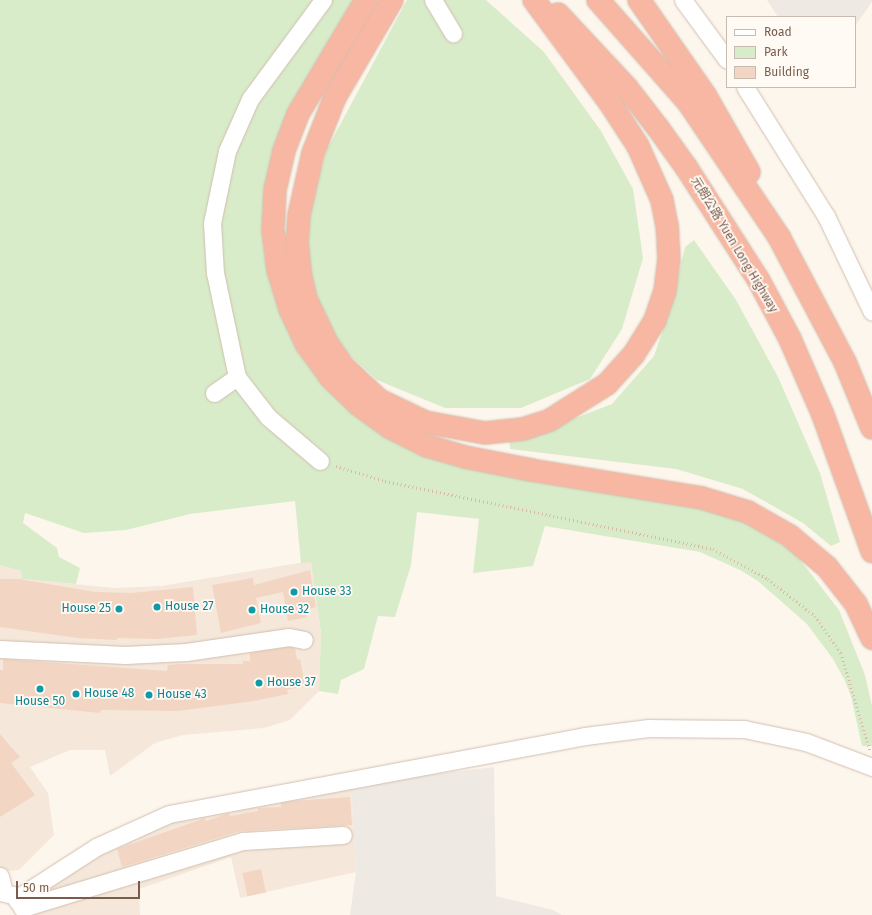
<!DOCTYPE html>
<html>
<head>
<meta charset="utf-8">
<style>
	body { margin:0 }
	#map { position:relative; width:872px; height:915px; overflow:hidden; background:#fdf6ec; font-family:"Fira Sans","Noto Sans TC",sans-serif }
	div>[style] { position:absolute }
	.residential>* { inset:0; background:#f5e8da }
	.industrial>* { inset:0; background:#efe9e4 }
	.green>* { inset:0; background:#d8ecc9 }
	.building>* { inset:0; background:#f3d5c3; transform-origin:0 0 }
	.path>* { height:2.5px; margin-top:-1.25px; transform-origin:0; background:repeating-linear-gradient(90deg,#d9b8a5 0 1px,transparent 0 4px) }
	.roads { filter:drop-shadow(0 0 1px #d1beb0) drop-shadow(0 0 1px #d1beb0) }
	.minor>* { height:17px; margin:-8.5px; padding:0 8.5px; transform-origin:8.5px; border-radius:8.5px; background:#fff }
	.highway>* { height:22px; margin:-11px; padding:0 11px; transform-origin:11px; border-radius:11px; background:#f7b7a3 }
	.dots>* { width:11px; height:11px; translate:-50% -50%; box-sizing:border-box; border:2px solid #fffaf3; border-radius:50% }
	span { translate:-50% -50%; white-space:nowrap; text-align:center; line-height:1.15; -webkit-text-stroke:3.5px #fffaf3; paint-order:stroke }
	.street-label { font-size:12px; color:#7a5c4d }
	.culture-label { font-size:12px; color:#0d838f }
	.left { translate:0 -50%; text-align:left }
	.right { translate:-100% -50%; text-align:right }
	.legend { position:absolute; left:726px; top:16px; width:130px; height:72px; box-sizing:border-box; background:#fffaf3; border:1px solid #cabbb1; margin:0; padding:5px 7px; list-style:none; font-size:12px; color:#7a5c4d }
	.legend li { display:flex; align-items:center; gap:8px; height:20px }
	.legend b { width:20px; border:1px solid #cabbb1 }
	.scale { position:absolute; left:16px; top:881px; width:124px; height:18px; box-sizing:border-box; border:2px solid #7a5c4d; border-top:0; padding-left:5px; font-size:12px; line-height:14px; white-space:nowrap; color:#7a5c4d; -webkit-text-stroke:3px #fffaf3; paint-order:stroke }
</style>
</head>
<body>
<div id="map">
	<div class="residential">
		<div style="clip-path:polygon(311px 561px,321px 634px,319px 691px,290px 720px,264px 728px,183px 735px,155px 743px,110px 776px,105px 750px,70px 750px,30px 767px,48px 793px,54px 835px,19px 870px,0 872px,0 565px,21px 571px,22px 579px,115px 588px,161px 586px)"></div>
		<div style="clip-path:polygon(351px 784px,356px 872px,240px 898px,231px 857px,139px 889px,140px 915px,35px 915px,34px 893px,121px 839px,168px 819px)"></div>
	</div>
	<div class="industrial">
		<div style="clip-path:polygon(767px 0,872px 0,872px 2px,855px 26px,855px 17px,778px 17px)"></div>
		<div style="clip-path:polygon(494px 767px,496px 896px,553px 910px,562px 915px,350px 915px,356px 872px,351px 784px)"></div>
	</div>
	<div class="green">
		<div style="clip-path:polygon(0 0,357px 0,321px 58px,264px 240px,288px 332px,330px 384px,390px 426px,736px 517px,794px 552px,839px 610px,865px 675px,872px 706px,872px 746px,862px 746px,851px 696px,844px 679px,833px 659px,807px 624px,758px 581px,740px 570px,700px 552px,545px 526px,533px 566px,473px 573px,479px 519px,417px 512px,411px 565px,395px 617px,378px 616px,364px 669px,341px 680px,338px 694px,319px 691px,321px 633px,311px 562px,301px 563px,295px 501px,190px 514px,126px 530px,84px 533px,25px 513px,23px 523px,57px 548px,59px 557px,80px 568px,76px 584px,22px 579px,21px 571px,0 565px)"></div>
		<div style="clip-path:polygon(407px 0,486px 0,544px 52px,601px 131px,633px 189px,643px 258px,622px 329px,590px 379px,521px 408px,445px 408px,377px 380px,332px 339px,311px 281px,306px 216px,327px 149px)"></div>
		<div style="clip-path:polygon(694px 240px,736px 300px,778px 377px,820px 473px,840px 542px,831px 546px,803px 523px,743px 489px,676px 469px,510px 449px,509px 439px,555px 426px,612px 404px,654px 356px,671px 306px,685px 247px)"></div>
	</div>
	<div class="building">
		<div style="clip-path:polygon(310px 570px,316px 607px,305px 610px,307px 617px,288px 621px,283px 592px,256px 598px,261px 623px,221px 633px,212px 585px,253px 578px,254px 585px)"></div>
		<div style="clip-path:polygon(0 579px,19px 579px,95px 592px,131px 593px,193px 587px,197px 635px,157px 639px,117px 638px,117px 640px,77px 638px,0 627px)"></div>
		<div style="clip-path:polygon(289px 647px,295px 648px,297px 660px,300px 659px,305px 686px,287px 690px,288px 694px,254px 701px,178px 711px,101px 710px,100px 713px,0 703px,0 670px,3px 670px,3px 659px,167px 671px,168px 665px,179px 664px,243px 664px,243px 661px,250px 661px,250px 653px)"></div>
		<div style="clip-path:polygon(0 734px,20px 757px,11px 763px,35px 795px,0 817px)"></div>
		<div style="clip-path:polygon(350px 797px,352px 825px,240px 831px,122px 867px,117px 849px,205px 818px,206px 821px,229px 813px,230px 816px,258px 811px,258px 808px,281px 807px,281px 803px,293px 801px)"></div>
		<div style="left:261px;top:869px;width:24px;height:19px;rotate:78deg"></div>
	</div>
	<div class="path">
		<div style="left:336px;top:466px;width:51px;rotate:17deg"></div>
		<div style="left:385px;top:481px;width:335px;rotate:11.7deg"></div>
		<div style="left:713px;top:549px;width:63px;rotate:28.6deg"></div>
		<div style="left:768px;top:579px;width:60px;rotate:38.2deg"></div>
		<div style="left:815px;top:616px;width:45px;rotate:54.9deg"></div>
		<div style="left:841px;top:653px;width:101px;rotate:73.4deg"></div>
	</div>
	<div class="roads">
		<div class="minor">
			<div style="left:433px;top:0;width:39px;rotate:59deg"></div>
			<div style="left:683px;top:0;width:74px;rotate:53.7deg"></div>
			<div style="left:745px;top:87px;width:152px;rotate:57.9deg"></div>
			<div style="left:826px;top:216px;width:106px;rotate:64.4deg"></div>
			<div style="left:237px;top:377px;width:51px;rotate:52.2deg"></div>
			<div style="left:268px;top:417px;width:68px;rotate:40.2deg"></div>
			<div style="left:214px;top:393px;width:28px;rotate:-35deg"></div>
			<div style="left:237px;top:377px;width:106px;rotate:-101.9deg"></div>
			<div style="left:215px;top:273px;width:50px;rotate:-93.4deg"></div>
			<div style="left:212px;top:223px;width:74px;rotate:-78.2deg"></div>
			<div style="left:227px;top:151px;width:57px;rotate:-66.1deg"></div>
			<div style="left:250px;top:99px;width:123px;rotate:-53.6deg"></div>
			<div style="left:0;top:649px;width:125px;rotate:2.7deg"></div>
			<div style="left:125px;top:655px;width:61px;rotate:-2.8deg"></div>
			<div style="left:186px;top:652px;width:104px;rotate:-8.3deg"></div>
			<div style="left:289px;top:637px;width:15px;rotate:11deg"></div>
			<div style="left:0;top:876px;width:16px;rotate:76deg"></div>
			<div style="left:0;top:892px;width:13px;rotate:13deg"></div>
			<div style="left:13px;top:895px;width:15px;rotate:53deg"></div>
			<div style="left:17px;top:898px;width:94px;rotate:-32.8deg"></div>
			<div style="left:96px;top:847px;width:80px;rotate:-24.3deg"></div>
			<div style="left:169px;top:814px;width:423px;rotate:-10.6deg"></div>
			<div style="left:585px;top:736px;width:64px;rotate:-7.2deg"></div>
			<div style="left:648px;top:728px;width:96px;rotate:0.6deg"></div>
			<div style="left:744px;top:729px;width:63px;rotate:11.8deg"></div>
			<div style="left:806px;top:742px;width:71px;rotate:20.7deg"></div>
			<div style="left:22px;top:908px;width:231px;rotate:-16.9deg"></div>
			<div style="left:243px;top:841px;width:100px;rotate:-3.4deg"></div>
		</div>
		<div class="highway">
			<div style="left:366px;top:0;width:133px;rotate:120.8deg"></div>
			<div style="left:298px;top:114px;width:40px;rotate:111deg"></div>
			<div style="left:284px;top:151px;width:40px;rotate:103deg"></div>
			<div style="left:275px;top:190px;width:40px;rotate:92.9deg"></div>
			<div style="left:273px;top:230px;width:40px;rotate:82.9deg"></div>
			<div style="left:278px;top:270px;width:41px;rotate:72.9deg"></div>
			<div style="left:290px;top:309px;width:40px;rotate:65deg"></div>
			<div style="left:307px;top:345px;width:39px;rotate:54deg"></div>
			<div style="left:330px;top:377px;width:40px;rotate:44deg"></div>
			<div style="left:359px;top:405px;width:39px;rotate:36deg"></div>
			<div style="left:391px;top:428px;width:40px;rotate:26.6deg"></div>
			<div style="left:427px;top:446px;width:40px;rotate:16deg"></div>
			<div style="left:465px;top:457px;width:67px;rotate:11.1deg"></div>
			<div style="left:531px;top:470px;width:173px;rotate:9.3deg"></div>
			<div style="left:702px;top:498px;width:48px;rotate:16.9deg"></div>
			<div style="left:748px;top:512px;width:48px;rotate:29.7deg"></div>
			<div style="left:790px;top:536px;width:48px;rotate:40deg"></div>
			<div style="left:827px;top:567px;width:47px;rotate:51.9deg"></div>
			<div style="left:856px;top:604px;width:38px;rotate:65deg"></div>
			<div style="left:392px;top:0;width:113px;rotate:120.4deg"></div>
			<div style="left:335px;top:97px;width:60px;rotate:111.4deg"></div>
			<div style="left:313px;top:153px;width:64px;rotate:102.7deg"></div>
			<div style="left:299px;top:215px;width:27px;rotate:94deg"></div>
			<div style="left:297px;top:242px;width:31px;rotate:84deg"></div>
			<div style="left:300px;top:273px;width:27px;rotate:77deg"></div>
			<div style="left:306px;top:299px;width:49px;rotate:64.5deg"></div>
			<div style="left:327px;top:343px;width:28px;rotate:55deg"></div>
			<div style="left:343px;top:366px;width:50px;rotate:43.4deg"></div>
			<div style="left:379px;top:400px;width:51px;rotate:25.6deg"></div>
			<div style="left:425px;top:422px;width:61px;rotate:10.4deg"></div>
			<div style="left:485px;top:433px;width:38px;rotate:-6deg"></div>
			<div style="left:523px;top:429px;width:28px;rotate:-18deg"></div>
			<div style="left:550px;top:420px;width:67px;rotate:-32.3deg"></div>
			<div style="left:607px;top:384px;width:40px;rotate:-48deg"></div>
			<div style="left:634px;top:354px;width:40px;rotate:-58deg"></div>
			<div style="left:655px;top:320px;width:31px;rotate:-71deg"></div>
			<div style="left:665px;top:291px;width:31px;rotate:-83deg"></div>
			<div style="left:669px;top:260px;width:34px;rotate:-93deg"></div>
			<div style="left:667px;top:226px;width:26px;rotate:-101deg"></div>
			<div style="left:662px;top:200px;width:59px;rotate:-114deg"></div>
			<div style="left:638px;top:146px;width:51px;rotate:-123.1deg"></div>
			<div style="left:610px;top:103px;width:128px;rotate:-126.4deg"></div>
			<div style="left:598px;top:0;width:136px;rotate:48.6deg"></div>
			<div style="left:688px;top:102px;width:163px;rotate:56deg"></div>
			<div style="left:779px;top:237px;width:141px;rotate:62.2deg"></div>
			<div style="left:845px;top:362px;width:71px;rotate:67.8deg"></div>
			<div style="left:639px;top:0;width:116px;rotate:55.2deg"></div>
			<div style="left:705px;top:95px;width:89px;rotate:60.3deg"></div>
			<div style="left:558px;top:14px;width:101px;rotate:47deg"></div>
			<div style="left:627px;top:88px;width:51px;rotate:52.2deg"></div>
			<div style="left:658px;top:128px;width:48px;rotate:54.3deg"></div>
			<div style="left:686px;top:167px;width:133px;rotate:57.3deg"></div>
			<div style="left:758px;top:279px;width:68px;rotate:61.9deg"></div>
			<div style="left:790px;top:339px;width:83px;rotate:66.5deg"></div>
			<div style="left:823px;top:415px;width:145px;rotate:70.2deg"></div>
		</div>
	</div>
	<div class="dots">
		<div style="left:294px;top:592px;background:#0f9aa8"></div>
		<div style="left:157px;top:607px;background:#0f9aa8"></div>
		<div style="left:119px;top:609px;background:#0f9aa8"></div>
		<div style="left:252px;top:610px;background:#0f9aa8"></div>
		<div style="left:259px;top:683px;background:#0f9aa8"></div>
		<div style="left:40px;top:689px;background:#0f9aa8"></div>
		<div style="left:76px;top:694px;background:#0f9aa8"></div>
		<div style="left:149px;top:695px;background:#0f9aa8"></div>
	</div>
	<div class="street-label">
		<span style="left:734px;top:245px;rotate:59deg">元朗公路 Yuen Long Highway</span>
	</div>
	<div class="culture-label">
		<span class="left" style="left:302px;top:592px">House 33</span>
		<span class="left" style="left:165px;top:607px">House 27</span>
		<span class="right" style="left:111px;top:609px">House 25</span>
		<span class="left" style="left:260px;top:610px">House 32</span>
		<span class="left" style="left:267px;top:683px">House 37</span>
		<span class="left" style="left:84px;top:694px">House 48</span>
		<span class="left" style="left:157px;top:695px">House 43</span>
		<span style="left:40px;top:702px">House 50</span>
	</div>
	<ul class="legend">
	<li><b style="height:5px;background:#fff"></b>Road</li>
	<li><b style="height:11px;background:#d8ecc9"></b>Park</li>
	<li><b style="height:11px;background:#f3d5c3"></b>Building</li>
	</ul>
	<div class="scale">50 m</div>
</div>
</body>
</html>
